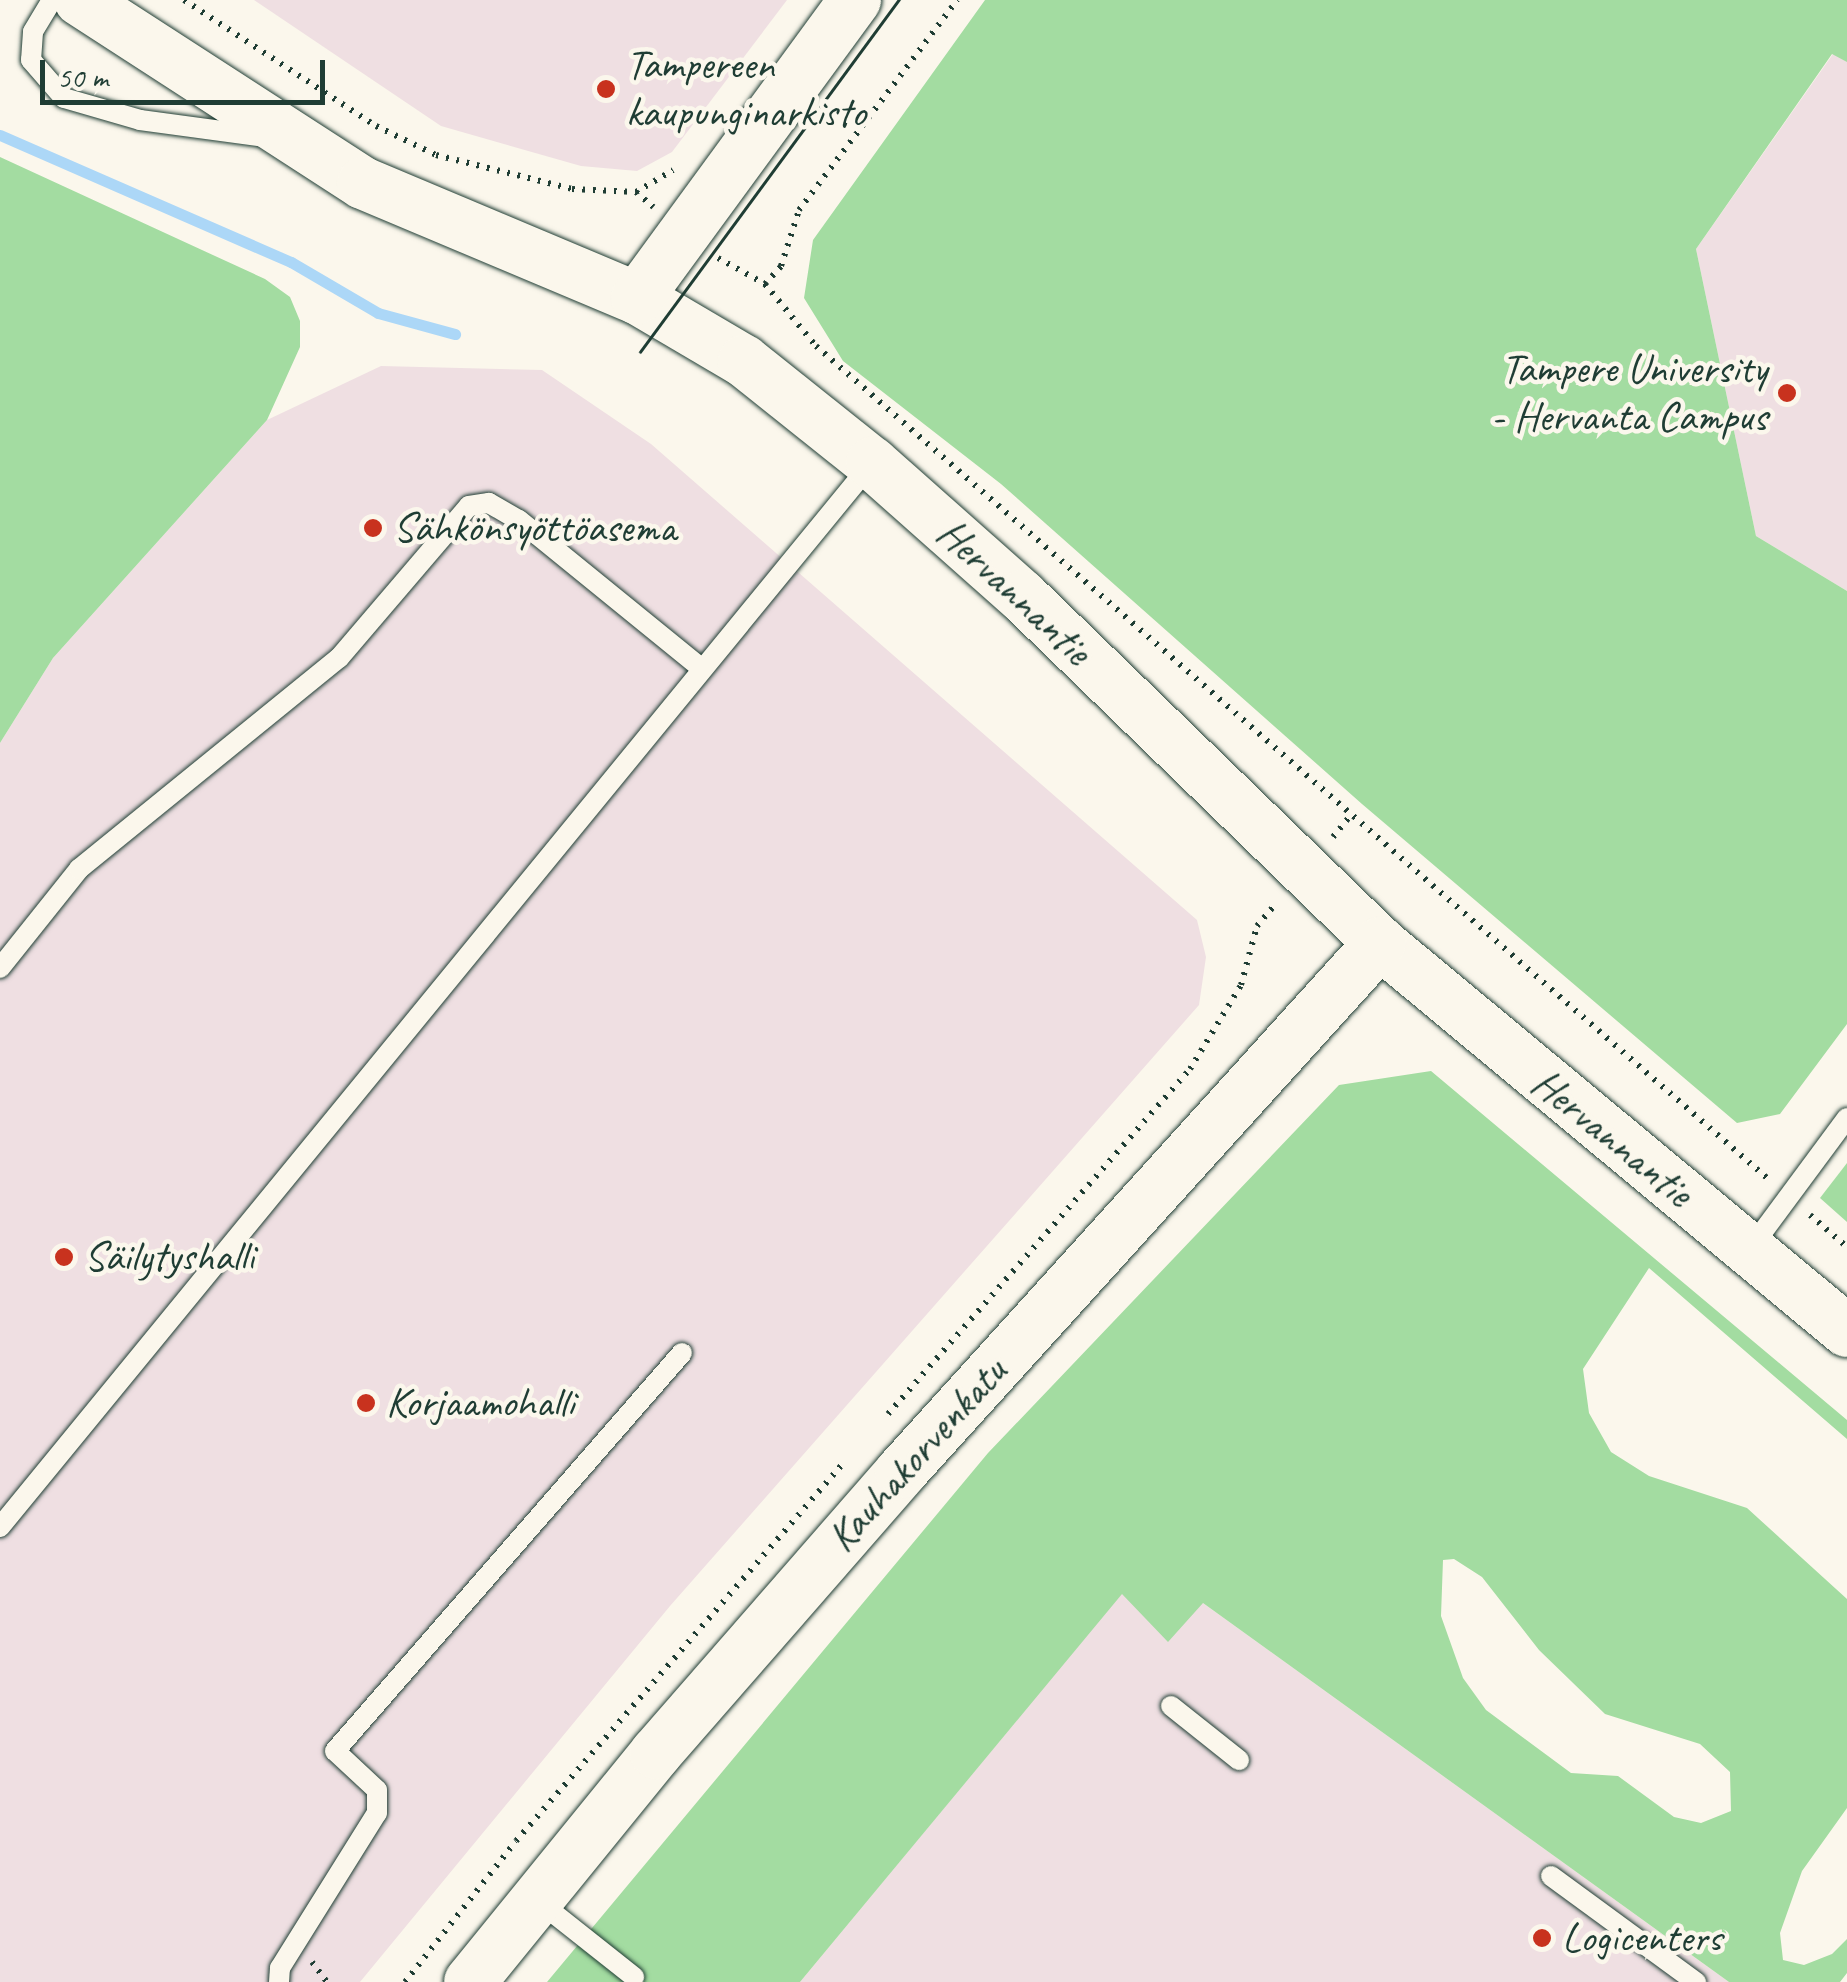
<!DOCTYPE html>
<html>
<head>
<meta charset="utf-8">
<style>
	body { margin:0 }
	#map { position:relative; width:1847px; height:1982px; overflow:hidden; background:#fbf7ec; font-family:Caveat,sans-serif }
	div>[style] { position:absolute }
	.built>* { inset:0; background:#efdfe2 }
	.green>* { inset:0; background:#a3dca1 }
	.stream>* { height:11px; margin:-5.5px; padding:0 5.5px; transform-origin:5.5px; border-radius:5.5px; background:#acd7f7 }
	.path>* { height:6px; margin-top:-3px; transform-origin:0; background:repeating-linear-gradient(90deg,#1f3d34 0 2.5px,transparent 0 10.5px) }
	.roads { filter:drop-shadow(0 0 2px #1f3d34) drop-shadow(0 0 2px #1f3d34) }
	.lane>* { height:20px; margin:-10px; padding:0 10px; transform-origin:10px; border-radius:10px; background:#fbf7ec }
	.secondary>* { height:52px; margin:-26px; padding:0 26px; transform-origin:26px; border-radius:26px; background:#fbf7ec }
	.tram>* { height:2.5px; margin:-1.25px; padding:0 1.25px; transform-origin:1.25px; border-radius:1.25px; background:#1f3d34 }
	.dots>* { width:28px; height:28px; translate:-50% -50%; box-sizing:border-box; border:5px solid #fbf7ec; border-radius:50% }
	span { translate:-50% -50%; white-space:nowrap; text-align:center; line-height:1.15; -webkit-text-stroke:9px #fbf7ec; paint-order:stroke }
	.poi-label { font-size:42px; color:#1f3d34 }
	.left { translate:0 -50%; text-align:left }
	.right { translate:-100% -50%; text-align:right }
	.street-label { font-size:42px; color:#1f3d34 }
	.scale { position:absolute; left:40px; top:60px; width:285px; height:45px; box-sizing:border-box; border:5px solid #1f3d34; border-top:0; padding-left:12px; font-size:30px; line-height:35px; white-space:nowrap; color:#1f3d34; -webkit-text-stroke:8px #fbf7ec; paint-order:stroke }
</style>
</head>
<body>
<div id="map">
	<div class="built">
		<div style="clip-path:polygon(254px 0,787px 0,672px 152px,637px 171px,581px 166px,441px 126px)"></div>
		<div style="clip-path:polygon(1847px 34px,1847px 591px,1756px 536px,1696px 249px)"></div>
		<div style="clip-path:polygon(381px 366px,542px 370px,651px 444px,1197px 920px,1206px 957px,1199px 1005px,670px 1606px,360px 1982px,0 1982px,0 743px,53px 658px,267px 420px)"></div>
		<div style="clip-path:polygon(1122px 1593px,1203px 1603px,1729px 1982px,800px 1982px)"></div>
	</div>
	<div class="green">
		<div style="clip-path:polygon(985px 0,1847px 0,1847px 62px,1832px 54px,1696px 249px,1756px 536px,1847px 591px,1847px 1024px,1780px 1114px,1737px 1123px,1362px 804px,1001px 484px,843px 361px,804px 298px,813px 240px)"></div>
		<div style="clip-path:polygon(0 157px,265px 279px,290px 297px,300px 321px,300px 347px,267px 420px,53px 658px,0 743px)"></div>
		<div style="clip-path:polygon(evenodd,1431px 1071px,1847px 1420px,1847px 1439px,1649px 1268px,1583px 1369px,1589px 1413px,1611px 1452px,1649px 1476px,1747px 1508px,1847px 1599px,1847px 1808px,1802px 1871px,1780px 1933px,1783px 1960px,1804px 1965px,1832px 1954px,1847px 1939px,1847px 1973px,1840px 1982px,1729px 1982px,1203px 1603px,1168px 1642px,1122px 1594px,800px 1982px,547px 1982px,988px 1453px,1339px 1085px,1431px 1071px,1454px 1559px,1482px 1577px,1539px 1650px,1605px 1714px,1700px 1744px,1730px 1772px,1731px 1811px,1701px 1823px,1674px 1817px,1618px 1776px,1571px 1773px,1486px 1710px,1463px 1678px,1441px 1616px,1443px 1560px,1454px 1559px)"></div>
		<div style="clip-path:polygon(1847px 1163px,1847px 1222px,1820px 1198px)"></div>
	</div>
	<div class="stream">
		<div style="left:0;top:135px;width:318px;rotate:23.6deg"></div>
		<div style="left:291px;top:262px;width:101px;rotate:30.4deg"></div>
		<div style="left:378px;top:313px;width:80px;rotate:15.3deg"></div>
	</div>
	<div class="path">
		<div style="left:184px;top:0;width:230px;rotate:33.3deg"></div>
		<div style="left:376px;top:126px;width:67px;rotate:25.8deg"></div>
		<div style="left:436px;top:155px;width:140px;rotate:14deg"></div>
		<div style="left:572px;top:189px;width:64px;rotate:2.7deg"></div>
		<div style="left:636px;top:192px;width:23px;rotate:41deg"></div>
		<div style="left:636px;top:192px;width:43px;rotate:-30.7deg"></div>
		<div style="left:718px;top:258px;width:54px;rotate:29deg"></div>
		<div style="left:765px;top:284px;width:80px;rotate:50.6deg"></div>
		<div style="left:816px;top:346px;width:1264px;rotate:41.18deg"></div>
		<div style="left:765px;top:284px;width:24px;rotate:-48deg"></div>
		<div style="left:781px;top:266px;width:59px;rotate:-72.2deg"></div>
		<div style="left:799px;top:210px;width:263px;rotate:-53deg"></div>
		<div style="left:1333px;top:837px;width:27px;rotate:-51deg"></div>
		<div style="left:1810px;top:1215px;width:49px;rotate:40.9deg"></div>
		<div style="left:888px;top:1414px;width:459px;rotate:-48.8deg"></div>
		<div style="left:1190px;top:1069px;width:98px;rotate:-58.7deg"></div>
		<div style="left:1241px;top:985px;width:61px;rotate:-74.8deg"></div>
		<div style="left:1257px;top:926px;width:30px;rotate:-50deg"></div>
		<div style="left:312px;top:1962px;width:25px;rotate:53deg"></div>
		<div style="left:405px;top:1982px;width:179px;rotate:-51.8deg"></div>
		<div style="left:516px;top:1841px;width:499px;rotate:-49.1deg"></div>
	</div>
	<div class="roads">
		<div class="lane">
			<div style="left:52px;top:0;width:37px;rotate:121deg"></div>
			<div style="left:33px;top:32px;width:28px;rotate:94deg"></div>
			<div style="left:31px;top:60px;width:50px;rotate:49deg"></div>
			<div style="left:64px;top:98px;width:79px;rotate:16.1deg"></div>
			<div style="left:140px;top:120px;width:127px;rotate:7.7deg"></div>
			<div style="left:0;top:968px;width:127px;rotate:-51.4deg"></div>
			<div style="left:79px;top:869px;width:335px;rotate:-39.1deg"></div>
			<div style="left:339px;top:658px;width:200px;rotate:-49.5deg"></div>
			<div style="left:469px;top:506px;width:20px;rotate:-9deg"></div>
			<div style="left:489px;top:503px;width:34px;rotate:30deg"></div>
			<div style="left:519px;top:520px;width:233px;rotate:39.1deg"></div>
			<div style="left:1750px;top:1249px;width:163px;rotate:-53.5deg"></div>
			<div style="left:0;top:1527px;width:1374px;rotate:-50.67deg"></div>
			<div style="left:1171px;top:1706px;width:87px;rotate:38.5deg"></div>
			<div style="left:1551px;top:1876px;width:180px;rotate:36.2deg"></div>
			<div style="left:537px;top:1900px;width:124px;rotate:38.4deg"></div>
			<div style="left:279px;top:1982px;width:14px;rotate:-86deg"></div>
			<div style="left:280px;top:1968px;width:183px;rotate:-58deg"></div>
			<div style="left:377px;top:1813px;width:23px;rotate:-90deg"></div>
			<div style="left:377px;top:1790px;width:57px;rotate:-137.1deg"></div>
			<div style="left:335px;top:1751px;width:528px;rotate:-48.92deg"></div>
		</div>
		<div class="secondary">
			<div style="left:80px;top:0;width:337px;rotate:32.9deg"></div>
			<div style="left:363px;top:183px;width:297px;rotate:22.8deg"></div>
			<div style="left:637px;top:298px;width:124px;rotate:30.5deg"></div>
			<div style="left:744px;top:361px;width:164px;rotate:38.6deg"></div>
			<div style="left:872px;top:463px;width:200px;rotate:41.6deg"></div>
			<div style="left:1022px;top:596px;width:499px;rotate:44.1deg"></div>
			<div style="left:1380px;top:943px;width:607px;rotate:39.72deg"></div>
			<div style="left:637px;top:298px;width:369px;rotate:-53.8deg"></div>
			<div style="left:470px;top:1982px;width:295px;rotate:-50.9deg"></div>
			<div style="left:656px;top:1753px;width:373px;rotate:-48.9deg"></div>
			<div style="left:901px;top:1472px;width:714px;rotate:-47.84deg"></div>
		</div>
	</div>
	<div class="tram">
		<div style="left:640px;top:352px;width:437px;rotate:-53.7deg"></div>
	</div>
	<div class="dots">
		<div style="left:606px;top:89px;background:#c8321e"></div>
		<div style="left:1787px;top:393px;background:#c8321e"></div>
		<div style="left:373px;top:528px;background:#c8321e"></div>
		<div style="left:64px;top:1257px;background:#c8321e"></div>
		<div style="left:366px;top:1403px;background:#c8321e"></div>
		<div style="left:1542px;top:1938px;background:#c8321e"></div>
	</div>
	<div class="poi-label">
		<span class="left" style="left:626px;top:89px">Tampereen<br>kaupunginarkisto</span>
		<span class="right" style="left:1767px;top:393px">Tampere University<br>- Hervanta Campus</span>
		<span class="left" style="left:393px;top:528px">Sähkönsyöttöasema</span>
		<span class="left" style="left:84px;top:1257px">Säilytyshalli</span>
		<span class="left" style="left:386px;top:1403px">Korjaamohalli</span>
		<span class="left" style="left:1562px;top:1938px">Logicenters</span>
	</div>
	<div class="street-label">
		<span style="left:1014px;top:592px;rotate:43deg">Hervannantie</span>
		<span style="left:1612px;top:1138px;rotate:39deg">Hervannantie</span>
		<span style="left:917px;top:1455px;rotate:-48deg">Kauhakorvenkatu</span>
	</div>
	<div class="scale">50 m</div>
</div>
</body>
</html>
